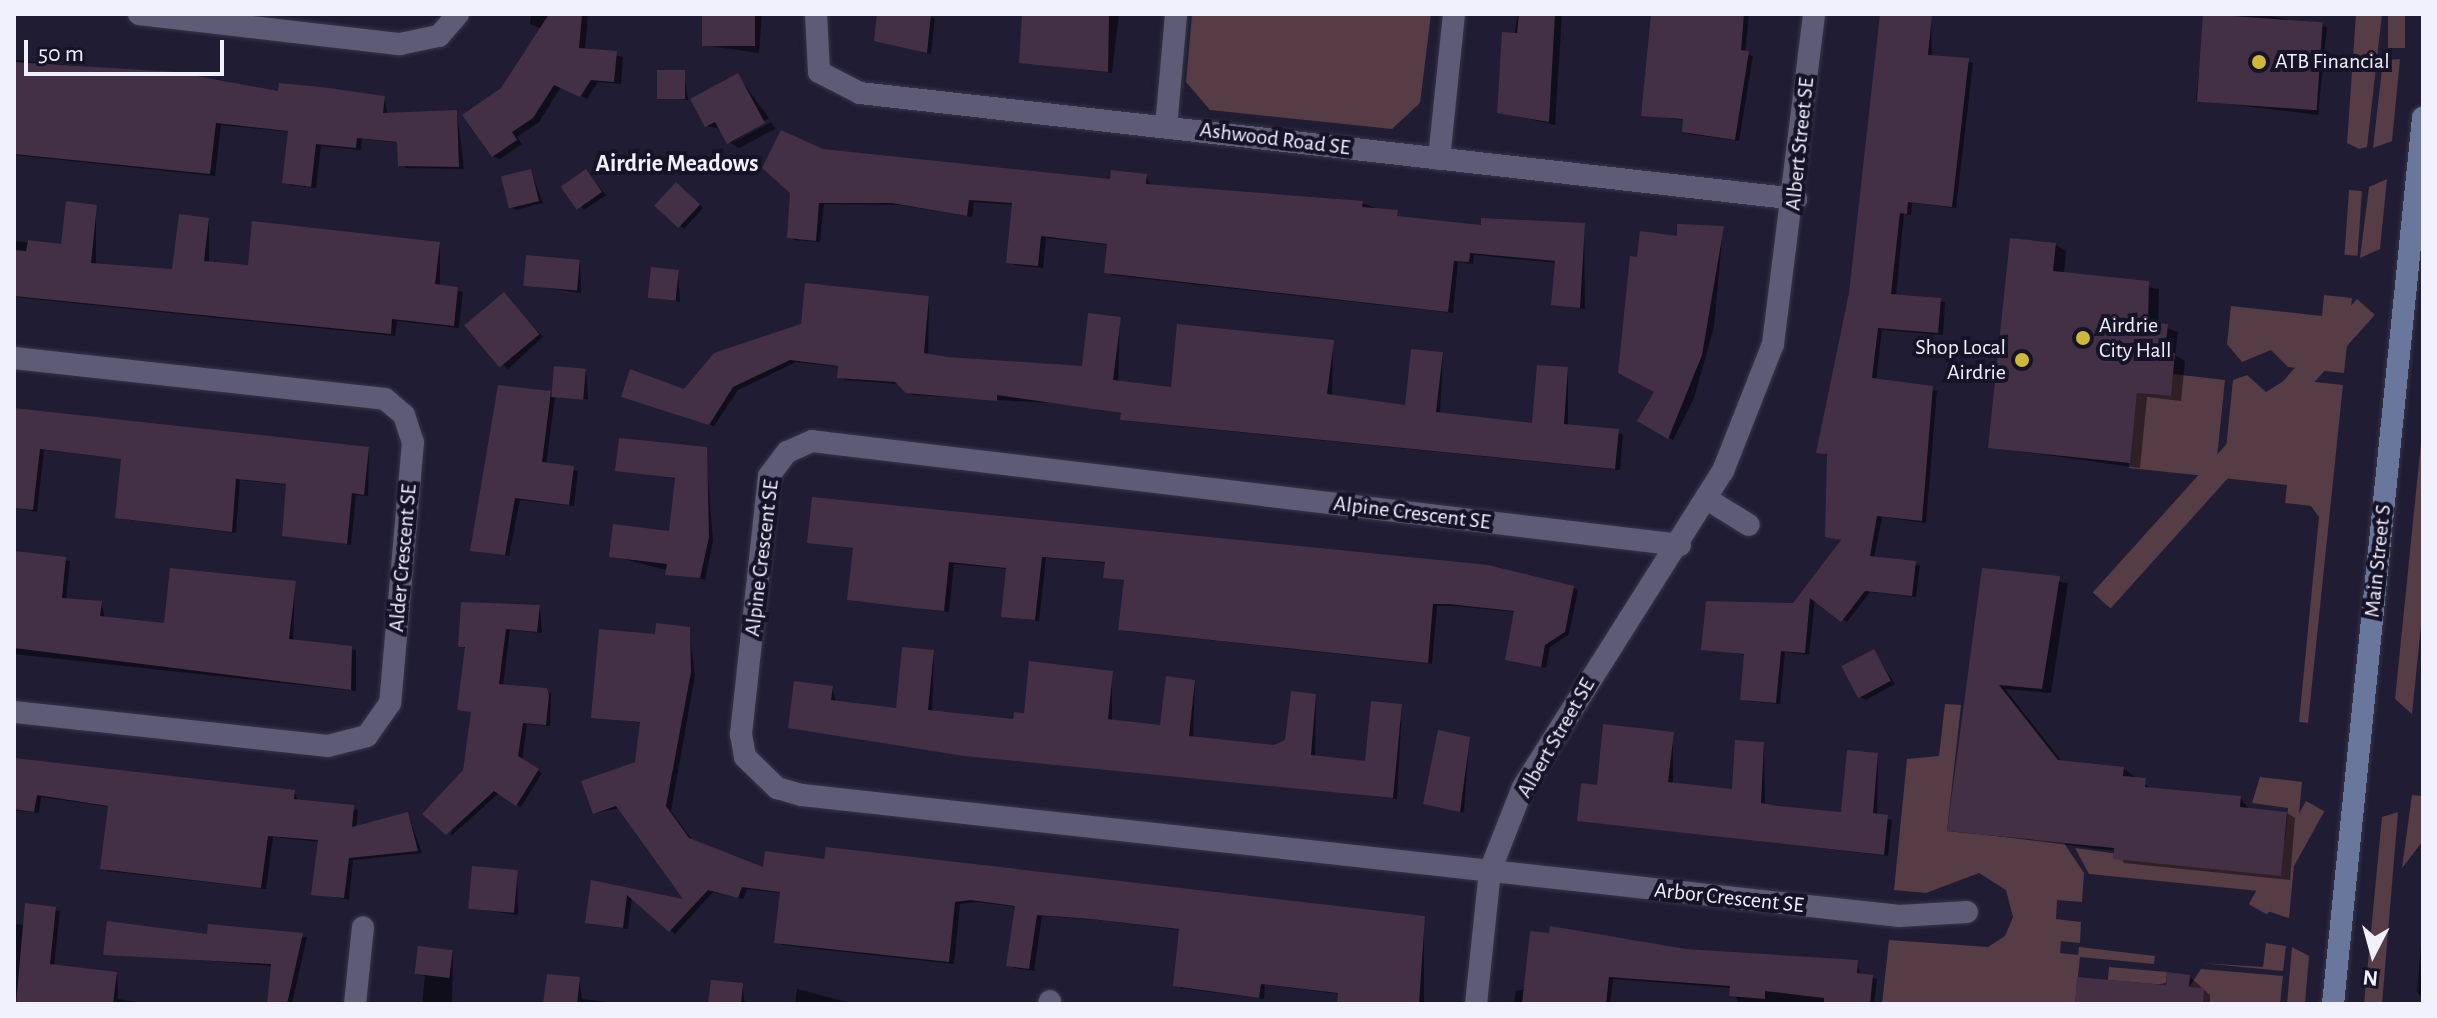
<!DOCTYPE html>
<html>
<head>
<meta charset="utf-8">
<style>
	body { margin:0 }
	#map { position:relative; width:2437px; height:1018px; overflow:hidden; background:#1f1c33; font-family:"Alegreya Sans",sans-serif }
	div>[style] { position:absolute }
	.green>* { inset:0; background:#563c45; transform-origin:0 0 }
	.shadow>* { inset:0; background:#0007; transform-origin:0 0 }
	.building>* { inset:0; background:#433045; transform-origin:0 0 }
	.roads { filter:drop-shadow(0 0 2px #373547) drop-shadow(0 0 2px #373547) }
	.minor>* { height:22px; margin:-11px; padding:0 11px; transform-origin:11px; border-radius:11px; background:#5d5b76 }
	.secondary>* { height:22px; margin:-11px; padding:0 11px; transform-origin:11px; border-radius:11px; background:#6a779d }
	.dots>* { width:22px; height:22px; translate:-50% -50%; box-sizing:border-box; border:4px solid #161329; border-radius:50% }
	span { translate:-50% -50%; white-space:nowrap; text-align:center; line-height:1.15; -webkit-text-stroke:8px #161329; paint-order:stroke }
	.poi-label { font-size:22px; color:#f1f0fd }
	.left { translate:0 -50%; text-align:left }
	.right { translate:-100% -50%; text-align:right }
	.street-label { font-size:22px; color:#f1f0fd }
	.neighbourhood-label { font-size:24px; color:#f1f0fd; font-weight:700 }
	.frame { position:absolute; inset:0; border:16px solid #f1f0fd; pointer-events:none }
	.north { position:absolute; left:2333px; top:914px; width:80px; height:80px; -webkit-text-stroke:6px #161329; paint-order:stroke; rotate:186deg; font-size:22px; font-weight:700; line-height:32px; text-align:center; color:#f1f0fd }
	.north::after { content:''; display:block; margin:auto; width:28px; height:36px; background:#f1f0fd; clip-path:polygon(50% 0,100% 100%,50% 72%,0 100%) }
	.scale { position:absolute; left:24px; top:40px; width:200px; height:36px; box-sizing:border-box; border:4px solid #f1f0fd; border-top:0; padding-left:10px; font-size:24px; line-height:28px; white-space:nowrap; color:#f1f0fd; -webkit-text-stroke:6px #161329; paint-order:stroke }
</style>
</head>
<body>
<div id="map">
	<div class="green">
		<div style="clip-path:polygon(1192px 14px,1431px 14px,1420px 103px,1392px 129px,1210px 110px,1186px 82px)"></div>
		<div style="clip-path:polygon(2356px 14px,2382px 14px,2367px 147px,2359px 149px,2347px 143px)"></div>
		<div style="left:2388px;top:14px;width:17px;height:34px"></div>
		<div style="clip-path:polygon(2400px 59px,2392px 141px,2373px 148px,2383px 60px)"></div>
		<div style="clip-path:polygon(2387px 179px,2380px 249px,2360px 258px,2369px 187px)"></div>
		<div style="left:2349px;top:190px;width:13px;height:65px;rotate:4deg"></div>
		<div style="clip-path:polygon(2324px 295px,2352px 298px,2344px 373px,2288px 367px,2271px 350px,2242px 362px,2227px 344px,2231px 306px,2322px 316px)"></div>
		<div style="left:2357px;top:299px;width:24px;height:395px;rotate:42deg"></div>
		<div style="clip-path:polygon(2173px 374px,2225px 380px,2215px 477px,2129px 468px,2137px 393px,2170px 396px)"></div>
		<div style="clip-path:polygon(2247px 375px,2266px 392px,2287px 379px,2343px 385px,2308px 723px,2299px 722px,2319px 517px,2311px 506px,2285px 503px,2287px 485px,2223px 478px,2233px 380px)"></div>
		<div style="clip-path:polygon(2423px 423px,2423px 606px,2412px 714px,2395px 699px)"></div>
		<div style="clip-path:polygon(1945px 704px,1961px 705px,1947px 831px,2064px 843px,2084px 873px,2082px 902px,2057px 900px,2056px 919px,2081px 922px,2080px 943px,2061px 941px,2060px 953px,2078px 955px,2079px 947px,2155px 956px,2154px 964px,2080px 957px,2075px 1004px,1882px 1004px,1889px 940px,1988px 947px,2005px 936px,2013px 917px,2006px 890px,1979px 873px,1926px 893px,1894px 890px,1907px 759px,1939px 756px)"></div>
		<div style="clip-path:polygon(2260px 777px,2302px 782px,2289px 918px,2267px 911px,2269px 892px,2089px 874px,2075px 848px,2281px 876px,2288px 808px,2252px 803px)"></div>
		<div style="clip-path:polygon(2412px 795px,2423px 796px,2423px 841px,2402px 868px)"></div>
		<div style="left:2306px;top:801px;width:21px;height:118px;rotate:29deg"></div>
		<div style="clip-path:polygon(2398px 812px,2382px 1004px,2364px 1004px,2382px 817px)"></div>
		<div style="clip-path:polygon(2266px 943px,2286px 946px,2283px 971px,2201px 963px,2263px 967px)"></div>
		<div style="clip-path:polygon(2292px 947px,2309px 956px,2305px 1004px,2287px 1004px)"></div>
		<div style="left:2109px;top:967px;width:58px;height:13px;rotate:5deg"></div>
		<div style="clip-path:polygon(2201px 969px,2283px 976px,2280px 1004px,2201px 1004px,2203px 989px,2189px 987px)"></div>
	</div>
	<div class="shadow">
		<div style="clip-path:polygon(531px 14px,588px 14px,585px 50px,623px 57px,621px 84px,598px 82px,587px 99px,561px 87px,539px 122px,517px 137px,522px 144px,500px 159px,493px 156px,502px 89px,542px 29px,530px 24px)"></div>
		<div style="clip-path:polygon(707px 14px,762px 14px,759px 53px,702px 45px)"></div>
		<div style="clip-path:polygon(881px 14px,935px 18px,931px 54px,876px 40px)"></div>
		<div style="clip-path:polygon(1022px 14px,1119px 14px,1112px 73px,1021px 62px)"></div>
		<div style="clip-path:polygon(1518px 14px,1562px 14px,1555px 125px,1499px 112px)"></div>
		<div style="clip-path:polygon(1653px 14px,1749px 14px,1745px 53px,1753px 56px,1739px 141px,1688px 134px,1685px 120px,1643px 115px)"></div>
		<div style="clip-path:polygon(1881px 14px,1931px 15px,1932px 57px,1973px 63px,1956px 208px,1912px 203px,1911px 215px,1904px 214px,1896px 296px,1945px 302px,1943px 335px,1882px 330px,1876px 381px,1937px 391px,1926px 523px,1882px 517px,1874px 558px,1920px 565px,1916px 597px,1870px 592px,1847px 622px,1815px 599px,1809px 655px,1785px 652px,1780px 704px,1746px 701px,1746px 655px,1703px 648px,1794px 605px,1843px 541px,1827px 536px,1829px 455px,1819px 452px,1851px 293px)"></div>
		<div style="clip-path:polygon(2205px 14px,2259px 14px,2327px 27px,2318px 115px,2196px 100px)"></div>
		<div style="clip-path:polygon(14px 60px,217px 79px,280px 93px,384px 98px,388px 115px,457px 112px,464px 169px,405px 168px,399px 143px,362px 139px,361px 150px,321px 146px,316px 188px,289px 185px,290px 132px,221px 125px,215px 176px,14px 155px)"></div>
		<div style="clip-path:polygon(684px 72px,688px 100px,658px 97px)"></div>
		<div style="clip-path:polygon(738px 76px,769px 118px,732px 143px,771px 122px,775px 129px,739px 148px,729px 142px,722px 129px,707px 126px)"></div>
		<div style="clip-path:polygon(822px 151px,1111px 182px,1146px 176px,1151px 187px,1362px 203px,1402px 219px,1482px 228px,1584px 225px,1585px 309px,1553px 304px,1557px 263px,1474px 255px,1473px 264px,1458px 262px,1453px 313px,1111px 275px,1109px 245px,1046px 238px,1043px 268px,1013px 265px,1013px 205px,974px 202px,972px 217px,899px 205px,824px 204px,820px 242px,794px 240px,789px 237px)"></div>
		<div style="clip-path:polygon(531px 171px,543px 203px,515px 210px,511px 207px)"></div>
		<div style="clip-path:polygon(586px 171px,606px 195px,584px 210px,564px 187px)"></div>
		<div style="clip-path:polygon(681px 187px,703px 208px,684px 229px,680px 226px)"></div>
		<div style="clip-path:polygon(96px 207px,96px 266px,174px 271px,209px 220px,209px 264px,250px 267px,254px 224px,440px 244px,440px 287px,463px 292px,459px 328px,397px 321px,395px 336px,14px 297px,14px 241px,63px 246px)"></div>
		<div style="clip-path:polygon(1723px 228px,1714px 327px,1694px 398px,1673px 440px,1640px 420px,1657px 391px,1638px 259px,1678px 238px)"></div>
		<div style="clip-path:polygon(2056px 245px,2066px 251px,2064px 274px,2159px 289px,2158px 325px,2178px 332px,2175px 355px,2185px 361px,2181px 401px,2147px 397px,2140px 468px,1990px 447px)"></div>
		<div style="clip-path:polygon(580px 262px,581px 293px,525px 285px)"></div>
		<div style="clip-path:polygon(678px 272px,680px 302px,650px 297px)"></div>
		<div style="left:504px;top:295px;width:57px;height:48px;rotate:47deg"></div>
		<div style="clip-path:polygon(929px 298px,928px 356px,1084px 368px,1120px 319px,1118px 383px,1173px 389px,1333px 342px,1332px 397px,1406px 407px,1443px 354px,1440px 414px,1533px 425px,1539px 367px,1568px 369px,1568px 427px,1623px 434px,1620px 470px,1127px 421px,1122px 414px,1066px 404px,913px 395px,899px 384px,844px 380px,840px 367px,796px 362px,738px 390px,714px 426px,623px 397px,684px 392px)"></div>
		<div style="clip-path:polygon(586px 371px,588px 399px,555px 397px,546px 465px,578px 471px,574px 506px,520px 500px,509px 556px,472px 549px,550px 393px)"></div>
		<div style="clip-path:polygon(14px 410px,369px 449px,368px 496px,356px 495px,351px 545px,284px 535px,288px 485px,240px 480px,236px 533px,122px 519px,123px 459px,44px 450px,37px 512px,14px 508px)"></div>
		<div style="clip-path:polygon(706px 454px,713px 541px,705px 580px,612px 556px,671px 533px,677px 479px,617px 470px)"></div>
		<div style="clip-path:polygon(809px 542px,1573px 588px,1578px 590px,1569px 634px,1550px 647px,1546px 668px,1507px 659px,1516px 612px,1454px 606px,1437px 606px,1432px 664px,1124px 631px,1126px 581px,1105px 577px,1106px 563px,1046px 558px,1039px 621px,1003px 615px,1008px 569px,954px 564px,949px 612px,854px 601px,855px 549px)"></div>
		<div style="clip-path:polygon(14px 553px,70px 561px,66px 600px,101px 603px,105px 618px,166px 625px,295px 583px,293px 641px,356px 650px,356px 691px,14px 654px)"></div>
		<div style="clip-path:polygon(1984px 570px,2068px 583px,2051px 693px,2005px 689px,2063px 763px,2124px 769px,2153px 790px,2240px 798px,2249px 809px,2287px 813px,2295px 818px,2290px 880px,2124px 863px,2116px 851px,1949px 830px)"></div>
		<div style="clip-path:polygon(540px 607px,542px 633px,510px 630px,503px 686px,551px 693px,550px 726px,527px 724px,522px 760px,542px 773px,521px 807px,499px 793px,451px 836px,473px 712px,459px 708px,467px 649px,460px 646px)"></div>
		<div style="clip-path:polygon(689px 629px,695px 675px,671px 811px,693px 841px,764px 869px,826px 861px,1424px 918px,1424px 1004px,1339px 1004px,1340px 994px,1265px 985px,1264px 999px,1180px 988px,1181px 930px,1098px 920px,1042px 916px,1034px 971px,1013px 968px,1017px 907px,976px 902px,960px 904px,954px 964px,781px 945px,782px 893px,747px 889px,743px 899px,713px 892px,675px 934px,632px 896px,628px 929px,592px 924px,592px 882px,688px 902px,620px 808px,595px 813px,637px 764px,642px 723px,593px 717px,657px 636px)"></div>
		<div style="clip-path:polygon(934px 652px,932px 712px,1015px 721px,1112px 673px,1112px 721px,1162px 727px,1195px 682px,1193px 738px,1274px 747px,1287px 742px,1316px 696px,1315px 758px,1367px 763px,1402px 706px,1397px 799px,790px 727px,832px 688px,836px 702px,897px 710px)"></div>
		<div style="clip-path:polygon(1874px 652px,1895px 684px,1866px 700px,1861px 697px)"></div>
		<div style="clip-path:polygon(1673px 734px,1673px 784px,1734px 792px,1764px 744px,1765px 806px,1843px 814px,1878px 755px,1877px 816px,1892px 820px,1888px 856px,1579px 820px,1599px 787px)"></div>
		<div style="clip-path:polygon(1469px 739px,1464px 813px,1425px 803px)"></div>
		<div style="clip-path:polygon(14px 762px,294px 792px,299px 802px,358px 810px,356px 828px,408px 814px,422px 853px,353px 860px,349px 900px,314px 894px,320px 842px,273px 837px,266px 889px,107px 871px,110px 807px,41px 797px,39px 813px,14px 810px)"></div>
		<div style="clip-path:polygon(517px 872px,518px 915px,469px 908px)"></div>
		<div style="clip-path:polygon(27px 906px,60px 911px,54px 966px,117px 974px,118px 999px,149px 1004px,14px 1004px,14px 924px,25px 925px)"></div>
		<div style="clip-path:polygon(2423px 922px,2423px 999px,2417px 992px)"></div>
		<div style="clip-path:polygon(210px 926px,307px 937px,292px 1004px,269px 1004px,273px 966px,106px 953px,209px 936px)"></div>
		<div style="clip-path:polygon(1686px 951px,1857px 962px,1861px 975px,1877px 979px,1874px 1004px,1739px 1004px,1732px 988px,1613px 979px,1610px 1004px,1514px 1004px,1516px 991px)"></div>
		<div style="clip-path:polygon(453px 952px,452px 1004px,422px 1004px,425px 976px,417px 973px)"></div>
		<div style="clip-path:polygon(2190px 977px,2210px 995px,2210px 1004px,2077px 1004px)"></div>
		<div style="clip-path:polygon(579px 979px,582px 999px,623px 1004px,545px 1004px)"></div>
		<div style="clip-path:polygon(742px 985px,745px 1004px,710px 1004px)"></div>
		<div style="clip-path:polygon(797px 989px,855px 1004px,795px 1004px)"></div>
	</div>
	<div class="building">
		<div style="clip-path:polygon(549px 14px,582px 14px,579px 48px,617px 51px,614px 82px,591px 80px,580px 97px,554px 85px,533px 118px,512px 132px,517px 140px,492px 157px,462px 115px,501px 88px)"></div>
		<div style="left:702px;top:14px;width:53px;height:32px"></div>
		<div style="clip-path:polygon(877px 14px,931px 14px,927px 53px,874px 41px)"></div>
		<div style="clip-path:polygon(1022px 14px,1109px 14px,1108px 72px,1019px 63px)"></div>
		<div style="clip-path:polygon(1519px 14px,1555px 14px,1549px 122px,1497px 113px,1502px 32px,1517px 33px)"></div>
		<div style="clip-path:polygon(1651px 14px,1744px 14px,1741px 50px,1749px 51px,1735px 140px,1682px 132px,1683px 119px,1641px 116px)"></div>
		<div style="clip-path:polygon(1880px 14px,1932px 14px,1928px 55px,1969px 58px,1952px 207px,1908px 202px,1907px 214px,1900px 213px,1891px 294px,1941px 298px,1938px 333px,1878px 328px,1872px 378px,1933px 386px,1922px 521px,1877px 516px,1870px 556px,1916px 561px,1912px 596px,1865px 591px,1841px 622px,1810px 598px,1805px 653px,1781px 651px,1776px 703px,1740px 700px,1744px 654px,1701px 650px,1706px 601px,1793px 603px,1841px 540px,1825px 537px,1827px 454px,1816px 453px,1849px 293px)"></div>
		<div style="left:2203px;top:14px;width:120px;height:88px;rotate:4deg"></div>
		<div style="clip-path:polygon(14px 62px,176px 72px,278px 91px,279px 83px,321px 87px,385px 96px,383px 113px,457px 110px,459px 167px,398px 166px,397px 142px,357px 138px,356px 148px,316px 144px,311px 187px,282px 183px,288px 131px,216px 123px,210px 174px,14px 154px)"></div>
		<div style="left:657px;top:70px;width:28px;height:29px"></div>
		<div style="clip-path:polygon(738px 73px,765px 123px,727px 144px,715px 122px,705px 127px,690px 99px)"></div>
		<div style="clip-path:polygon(781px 130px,823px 149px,1110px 179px,1111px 170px,1147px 174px,1146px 184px,1363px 201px,1362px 207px,1398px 210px,1397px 216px,1481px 225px,1481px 218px,1585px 223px,1580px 308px,1551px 305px,1555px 261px,1470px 253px,1469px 262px,1454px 261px,1448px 312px,1104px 273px,1107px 244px,1041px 236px,1038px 266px,1006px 263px,1012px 203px,969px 200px,967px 216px,892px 203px,819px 203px,816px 241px,787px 238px,790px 193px,762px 168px)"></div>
		<div style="left:531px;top:169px;width:33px;height:31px;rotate:76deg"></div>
		<div style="left:586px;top:169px;width:28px;height:31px;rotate:55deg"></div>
		<div style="left:676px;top:182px;width:33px;height:32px;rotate:43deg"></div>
		<div style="clip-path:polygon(66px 201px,97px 205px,91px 263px,172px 269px,179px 214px,209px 218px,204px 261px,248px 265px,252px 221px,440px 242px,435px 284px,458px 287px,454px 326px,392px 319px,391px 334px,14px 296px,14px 250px,26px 251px,28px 240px,61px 244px)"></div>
		<div style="clip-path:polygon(1677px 224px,1724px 226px,1702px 355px,1668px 439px,1637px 421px,1654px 392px,1618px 373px,1630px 256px,1637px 257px,1640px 231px,1677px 236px)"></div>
		<div style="clip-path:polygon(2010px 238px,2056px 243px,2053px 271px,2149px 281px,2148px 322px,2168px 324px,2165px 352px,2175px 353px,2173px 374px,2171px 396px,2137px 393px,2130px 463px,1988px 448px)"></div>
		<div style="left:526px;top:255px;width:54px;height:31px;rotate:5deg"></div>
		<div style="left:651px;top:267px;width:28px;height:31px;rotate:6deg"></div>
		<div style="clip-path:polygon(805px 283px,929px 296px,924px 353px,947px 357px,1082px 366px,1088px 313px,1121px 317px,1113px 380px,1171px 387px,1177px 324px,1334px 340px,1327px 394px,1405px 405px,1411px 349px,1443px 352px,1436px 412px,1532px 423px,1537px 365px,1568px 367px,1564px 424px,1619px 429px,1615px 469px,1120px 420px,1121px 413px,997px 395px,997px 401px,906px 393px,895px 382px,837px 378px,838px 366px,790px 360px,733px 387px,709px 425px,621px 397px,630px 369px,684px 389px,714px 353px,801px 324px)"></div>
		<div style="left:504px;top:292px;width:55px;height:52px;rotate:50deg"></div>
		<div style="left:554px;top:366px;width:32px;height:31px;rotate:5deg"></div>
		<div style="clip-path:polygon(498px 385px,551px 391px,542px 462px,574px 466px,569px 505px,515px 498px,505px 555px,470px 551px)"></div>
		<div style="clip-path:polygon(14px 408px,369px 447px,364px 495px,352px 493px,347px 544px,282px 536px,286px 484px,236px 479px,232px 532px,115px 518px,121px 459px,40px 449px,33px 510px,14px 508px)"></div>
		<div style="clip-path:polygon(619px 438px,707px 447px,709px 537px,700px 578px,665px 575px,667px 564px,609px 557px,613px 524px,669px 531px,675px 478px,615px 471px)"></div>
		<div style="clip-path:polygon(812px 497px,1488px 565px,1574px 586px,1565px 632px,1545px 645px,1541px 667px,1505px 660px,1514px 611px,1448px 604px,1433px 604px,1428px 663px,1118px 630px,1124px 580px,1103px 578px,1105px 562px,1042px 557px,1035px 620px,1001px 617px,1006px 568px,949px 562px,944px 611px,913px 608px,847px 600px,853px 548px,807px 543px)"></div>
		<div style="clip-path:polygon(14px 551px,66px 557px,62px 598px,102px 601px,100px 616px,164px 623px,170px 568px,296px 581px,289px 639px,352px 646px,351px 690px,14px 648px)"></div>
		<div style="clip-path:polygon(1982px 568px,2060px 576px,2042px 689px,1999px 685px,2058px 760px,2124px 767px,2123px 776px,2146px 778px,2145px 787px,2241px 796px,2240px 807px,2287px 812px,2281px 876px,2113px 859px,2114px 848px,1947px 831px)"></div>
		<div style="clip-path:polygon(461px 602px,540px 605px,537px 632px,506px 629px,499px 684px,547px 688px,549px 695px,546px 725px,523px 723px,518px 756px,539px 769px,516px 806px,494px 791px,446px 835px,422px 814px,463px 770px,471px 712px,457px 710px,465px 647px,458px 647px)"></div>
		<div style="clip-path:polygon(656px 623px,690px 627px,691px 672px,666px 806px,689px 838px,763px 867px,765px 851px,824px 859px,826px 847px,1425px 916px,1419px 1004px,1337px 1004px,1338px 993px,1261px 984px,1259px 998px,1173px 986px,1179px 929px,1091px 919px,1037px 915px,1029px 969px,1006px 966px,1015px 906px,970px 900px,955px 902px,949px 962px,774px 943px,780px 892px,742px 887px,738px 898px,708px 890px,669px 932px,627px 895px,623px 928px,585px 923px,591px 880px,683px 899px,616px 806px,593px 814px,581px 781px,635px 762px,640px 722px,591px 718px,599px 629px,655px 634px)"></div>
		<div style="clip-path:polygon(902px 647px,934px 650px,928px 710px,1013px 719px,1014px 712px,1024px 713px,1029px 661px,1113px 671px,1108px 719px,1160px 725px,1166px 676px,1195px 680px,1189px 736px,1274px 745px,1285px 740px,1291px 691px,1316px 694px,1311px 755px,1365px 761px,1371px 701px,1402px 704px,1393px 798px,964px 756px,788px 728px,794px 681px,833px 686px,831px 700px,896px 708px)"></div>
		<div style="left:1874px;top:649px;width:36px;height:37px;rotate:62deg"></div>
		<div style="clip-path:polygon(1603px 724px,1674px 732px,1668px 782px,1732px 789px,1735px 740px,1764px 742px,1761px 803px,1778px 806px,1841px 812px,1847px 750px,1878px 753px,1873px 813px,1888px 815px,1884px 855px,1577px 821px,1581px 783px,1597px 785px)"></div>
		<div style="clip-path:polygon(1438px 730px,1470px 737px,1460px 812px,1423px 804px)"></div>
		<div style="clip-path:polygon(14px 758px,295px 790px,294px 799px,354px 805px,352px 827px,408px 812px,418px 851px,349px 858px,344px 898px,311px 895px,318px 840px,268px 836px,261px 888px,100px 869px,108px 806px,37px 795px,34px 812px,14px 809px)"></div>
		<div style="left:472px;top:866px;width:46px;height:43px;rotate:5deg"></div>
		<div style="clip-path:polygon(25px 903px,56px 907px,50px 964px,117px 972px,113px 1004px,16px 1004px)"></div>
		<div style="clip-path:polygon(107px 921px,207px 934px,208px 924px,303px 933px,287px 1004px,267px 1004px,271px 964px,103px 955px)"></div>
		<div style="clip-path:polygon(1550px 926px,1686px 949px,1858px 960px,1857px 973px,1873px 975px,1870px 1004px,1824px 1004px,1824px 998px,1765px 991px,1765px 999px,1729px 996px,1730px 986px,1609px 977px,1606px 1004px,1522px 1004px,1530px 931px,1549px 933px)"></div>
		<div style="left:418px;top:946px;width:35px;height:28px;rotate:7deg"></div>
		<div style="clip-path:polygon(2167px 972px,2190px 975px,2189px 987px,2204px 988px,2203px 1004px,2075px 1004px,2077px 977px,2166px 985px)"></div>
		<div style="clip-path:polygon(547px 974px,580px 977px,577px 1004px,543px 1004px)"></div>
		<div style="clip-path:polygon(711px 980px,743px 983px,741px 1004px,708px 1004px)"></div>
	</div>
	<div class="roads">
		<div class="minor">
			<div style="left:139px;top:14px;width:263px;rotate:6.6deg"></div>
			<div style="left:400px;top:44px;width:40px;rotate:-12deg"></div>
			<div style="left:439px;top:36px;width:29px;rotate:-49deg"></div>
			<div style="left:816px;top:14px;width:58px;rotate:87deg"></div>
			<div style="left:819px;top:72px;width:46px;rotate:27.1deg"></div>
			<div style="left:860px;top:93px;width:942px;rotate:6.46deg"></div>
			<div style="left:1166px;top:127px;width:113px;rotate:-84.9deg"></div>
			<div style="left:1439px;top:159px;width:146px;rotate:-84.1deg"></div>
			<div style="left:14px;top:358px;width:373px;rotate:6.3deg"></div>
			<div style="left:385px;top:399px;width:25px;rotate:40deg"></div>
			<div style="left:404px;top:415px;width:28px;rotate:72deg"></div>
			<div style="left:413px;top:442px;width:262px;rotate:95deg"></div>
			<div style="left:390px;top:703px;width:40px;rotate:124.9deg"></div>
			<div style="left:367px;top:736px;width:40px;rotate:165.6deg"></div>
			<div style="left:328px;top:746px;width:316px;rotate:-173.8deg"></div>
			<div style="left:1707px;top:499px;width:49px;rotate:31.8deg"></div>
			<div style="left:1680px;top:545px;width:874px;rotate:-173.17deg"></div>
			<div style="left:812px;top:441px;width:27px;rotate:156deg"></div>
			<div style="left:787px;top:452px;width:30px;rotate:127deg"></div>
			<div style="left:769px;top:476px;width:260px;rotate:96.2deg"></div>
			<div style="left:741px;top:734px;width:23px;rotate:80deg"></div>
			<div style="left:745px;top:757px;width:45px;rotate:44.1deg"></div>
			<div style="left:777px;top:788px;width:26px;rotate:16deg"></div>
			<div style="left:802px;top:795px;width:1104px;rotate:6.29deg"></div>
			<div style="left:1899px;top:916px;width:68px;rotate:-3.4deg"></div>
			<div style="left:355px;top:1004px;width:77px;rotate:-84.1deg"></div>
			<div style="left:1049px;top:1004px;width:3px;rotate:-72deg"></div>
			<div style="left:1476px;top:1004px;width:134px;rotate:-84deg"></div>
			<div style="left:1490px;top:871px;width:90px;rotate:-68.6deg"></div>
			<div style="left:1523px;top:787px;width:374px;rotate:-57.7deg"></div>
			<div style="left:1723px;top:471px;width:136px;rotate:-68.5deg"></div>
			<div style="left:1773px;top:344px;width:333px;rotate:-82.9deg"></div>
		</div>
		<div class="secondary">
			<div style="left:2333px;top:1004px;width:891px;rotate:-84.2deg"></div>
		</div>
	</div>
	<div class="dots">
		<div style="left:2259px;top:62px;background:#ceb838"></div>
		<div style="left:2083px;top:338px;background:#ceb838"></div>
		<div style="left:2022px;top:360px;background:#ceb838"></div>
	</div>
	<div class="poi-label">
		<span class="left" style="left:2275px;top:62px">ATB Financial</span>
		<span class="left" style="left:2099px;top:338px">Airdrie<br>City Hall</span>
		<span class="right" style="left:2006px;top:360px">Shop Local<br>Airdrie</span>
	</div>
	<div class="street-label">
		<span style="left:1275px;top:139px;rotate:7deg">Ashwood Road SE</span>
		<span style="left:1800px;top:144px;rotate:-84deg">Albert Street SE</span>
		<span style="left:1412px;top:513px;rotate:7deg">Alpine Crescent SE</span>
		<span style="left:403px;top:558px;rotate:-85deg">Alder Crescent SE</span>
		<span style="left:762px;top:558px;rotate:-83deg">Alpine Crescent SE</span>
		<span style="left:2378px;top:561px;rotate:-84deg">Main Street S</span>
		<span style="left:1556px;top:738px;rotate:-60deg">Albert Street SE</span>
		<span style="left:1729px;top:898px;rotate:6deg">Arbor Crescent SE</span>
	</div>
	<div class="neighbourhood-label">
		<span style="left:677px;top:165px">Airdrie Meadows</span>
	</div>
	<div class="frame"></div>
	<div class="north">N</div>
	<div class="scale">50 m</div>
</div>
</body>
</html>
